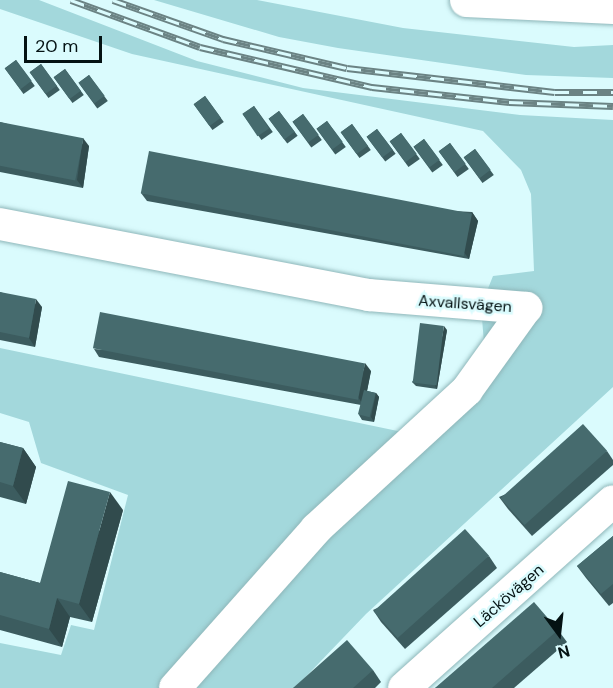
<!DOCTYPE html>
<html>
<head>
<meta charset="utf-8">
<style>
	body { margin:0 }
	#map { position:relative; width:613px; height:688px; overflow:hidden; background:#dafbfd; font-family:"DM Sans",sans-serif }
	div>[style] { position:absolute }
	.green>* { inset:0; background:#a3d8dc }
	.roads { filter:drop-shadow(0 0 2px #8eb6b9) drop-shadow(0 0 2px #8eb6b9) }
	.street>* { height:32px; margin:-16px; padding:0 16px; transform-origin:16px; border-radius:16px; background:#fff }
	.secondary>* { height:33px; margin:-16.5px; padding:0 16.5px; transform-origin:16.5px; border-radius:16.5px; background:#fff }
	.rail>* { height:7px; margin-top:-3.5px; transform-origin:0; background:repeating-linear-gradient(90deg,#dafbfd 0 14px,#6b8384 0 28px); box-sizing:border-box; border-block:2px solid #6b8384 }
	.wall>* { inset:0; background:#3c5c5f; transform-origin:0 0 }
	.shaded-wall>* { inset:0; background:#314b4d }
	.building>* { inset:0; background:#466b6e; transform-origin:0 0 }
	span { translate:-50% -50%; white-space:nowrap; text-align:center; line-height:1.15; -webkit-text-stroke:5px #dafbfd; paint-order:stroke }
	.street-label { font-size:16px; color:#041213 }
	.north { position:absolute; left:529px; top:604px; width:60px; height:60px; -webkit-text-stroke:4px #dafbfd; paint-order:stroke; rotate:165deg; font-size:16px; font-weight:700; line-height:24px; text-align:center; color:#041213 }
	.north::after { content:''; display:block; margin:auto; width:21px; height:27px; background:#041213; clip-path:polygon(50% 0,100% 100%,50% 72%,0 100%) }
	.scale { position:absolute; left:24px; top:36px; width:78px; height:27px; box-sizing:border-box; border:3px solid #041213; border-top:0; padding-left:8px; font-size:18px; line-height:21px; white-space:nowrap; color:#041213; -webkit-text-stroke:4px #dafbfd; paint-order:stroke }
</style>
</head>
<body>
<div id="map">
	<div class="green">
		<div style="clip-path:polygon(0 0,39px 0,197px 61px,303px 88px,520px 115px,613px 120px,613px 387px,366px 614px,295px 688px,0 688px,0 643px,61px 655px,71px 625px,94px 630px,128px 495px,41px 463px,29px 422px,0 413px,0 348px,412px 434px,465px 379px,484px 343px,481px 306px,493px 276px,534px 271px,531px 194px,521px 170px,483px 131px,132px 54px,0 9px)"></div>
		<div style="clip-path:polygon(154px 0,257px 0,403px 28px,574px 47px,613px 45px,613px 78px,526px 75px,338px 48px,279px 37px)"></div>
	</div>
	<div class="roads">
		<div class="street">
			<div style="left:0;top:224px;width:376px;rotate:10.9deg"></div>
			<div style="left:369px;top:295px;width:158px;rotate:4.7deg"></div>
			<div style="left:175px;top:688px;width:213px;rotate:-48.4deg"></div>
			<div style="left:316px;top:529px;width:205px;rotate:-42.6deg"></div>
			<div style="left:467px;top:390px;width:101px;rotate:-54.3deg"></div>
			<div style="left:404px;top:688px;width:280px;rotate:-41.8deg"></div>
		</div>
		<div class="secondary">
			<div style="left:466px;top:0;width:147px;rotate:2.7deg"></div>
		</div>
	</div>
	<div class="rail">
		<div style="left:71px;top:0;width:137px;rotate:20deg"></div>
		<div style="left:200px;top:47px;width:177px;rotate:13.1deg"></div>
		<div style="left:372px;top:87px;width:138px;rotate:6.2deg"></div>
		<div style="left:509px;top:102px;width:104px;rotate:2.2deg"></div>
		<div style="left:113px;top:0;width:117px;rotate:19.5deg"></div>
		<div style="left:223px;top:39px;width:127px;rotate:13.2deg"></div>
		<div style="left:347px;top:68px;width:209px;rotate:6.6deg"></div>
		<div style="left:555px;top:92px;width:58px"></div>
	</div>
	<div class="wall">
		<div style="left:16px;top:60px;width:32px;height:14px;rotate:54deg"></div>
		<div style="left:41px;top:64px;width:32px;height:14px;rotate:54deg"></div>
		<div style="left:65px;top:69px;width:32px;height:14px;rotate:54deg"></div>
		<div style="left:89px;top:75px;width:32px;height:13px;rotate:54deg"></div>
		<div style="left:205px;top:96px;width:32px;height:14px;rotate:54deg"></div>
		<div style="left:254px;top:106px;width:32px;height:14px;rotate:54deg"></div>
		<div style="left:279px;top:111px;width:31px;height:13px;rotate:53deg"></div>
		<div style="left:303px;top:114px;width:32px;height:13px;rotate:54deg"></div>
		<div style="left:327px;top:121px;width:32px;height:13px;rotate:54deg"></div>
		<div style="clip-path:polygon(0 122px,89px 146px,83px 188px,0 172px)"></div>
		<div style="left:352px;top:124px;width:32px;height:14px;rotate:54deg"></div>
		<div style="left:377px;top:129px;width:31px;height:13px;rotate:53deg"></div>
		<div style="left:401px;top:133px;width:32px;height:14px;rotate:54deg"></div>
		<div style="left:424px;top:139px;width:32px;height:13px;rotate:54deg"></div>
		<div style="left:450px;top:143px;width:32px;height:14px;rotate:54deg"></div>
		<div style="left:475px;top:149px;width:32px;height:14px;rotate:54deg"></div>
		<div style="clip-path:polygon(141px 193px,472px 212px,478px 221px,469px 259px,147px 201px)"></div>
		<div style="clip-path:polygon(0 292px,42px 307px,35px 347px,0 340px)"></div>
		<div style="clip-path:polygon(447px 330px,437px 389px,416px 386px,412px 382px)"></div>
		<div style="clip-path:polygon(94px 349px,371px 371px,367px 391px,376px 393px,379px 397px,374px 422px,362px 420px,359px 415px,361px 405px,99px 357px)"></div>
		<div style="clip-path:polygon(0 442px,23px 448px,36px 467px,26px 504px,0 497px)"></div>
		<div style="clip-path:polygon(607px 451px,613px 460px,613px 465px,532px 536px,508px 509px,499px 497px)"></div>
		<div style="clip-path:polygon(123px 510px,92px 622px,70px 617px,62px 647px,0 630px,0 572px,40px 583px)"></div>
		<div style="clip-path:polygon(613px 536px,613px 603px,609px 606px,586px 578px,577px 566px)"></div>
		<div style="clip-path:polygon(489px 556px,497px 568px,405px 649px,381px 622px,373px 610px)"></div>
		<div style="clip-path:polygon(558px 630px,567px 642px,514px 688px,435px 688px)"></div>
		<div style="clip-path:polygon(373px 670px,381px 682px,375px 688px,293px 688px)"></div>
	</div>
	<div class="shaded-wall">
		<div style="clip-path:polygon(83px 138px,89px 146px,83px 188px,77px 180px)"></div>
		<div style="clip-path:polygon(472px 212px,478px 221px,469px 259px,463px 251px)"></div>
		<div style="clip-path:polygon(36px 299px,42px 307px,35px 347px,29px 338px)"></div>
		<div style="clip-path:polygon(444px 326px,447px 330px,437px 389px,434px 384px)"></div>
		<div style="clip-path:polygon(365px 363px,371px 371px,364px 406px,358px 397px)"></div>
		<div style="clip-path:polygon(376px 393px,379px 397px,374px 422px,371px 417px)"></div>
		<div style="clip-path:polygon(23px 448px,36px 467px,26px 504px,13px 486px)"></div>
		<div style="clip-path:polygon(110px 492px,123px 510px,92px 622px,79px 604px)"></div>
		<div style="clip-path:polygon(57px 598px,70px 617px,62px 647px,49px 629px)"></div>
	</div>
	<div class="building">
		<div style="left:16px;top:60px;width:26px;height:14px;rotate:53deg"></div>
		<div style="left:41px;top:64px;width:27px;height:14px;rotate:54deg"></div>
		<div style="left:65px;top:69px;width:27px;height:14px;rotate:54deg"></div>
		<div style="left:89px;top:75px;width:26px;height:13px;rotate:53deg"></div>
		<div style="left:205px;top:96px;width:27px;height:14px;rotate:54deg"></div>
		<div style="left:254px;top:106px;width:27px;height:14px;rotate:56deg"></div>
		<div style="left:279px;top:111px;width:26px;height:13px;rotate:53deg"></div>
		<div style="left:303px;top:114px;width:26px;height:13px;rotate:53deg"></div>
		<div style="left:327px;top:121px;width:26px;height:13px;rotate:53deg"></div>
		<div style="left:0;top:122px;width:85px;height:43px;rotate:11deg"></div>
		<div style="left:352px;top:124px;width:27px;height:14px;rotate:54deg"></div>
		<div style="left:377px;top:129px;width:26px;height:13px;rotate:53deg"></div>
		<div style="left:401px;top:133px;width:26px;height:14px;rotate:53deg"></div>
		<div style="left:424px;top:139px;width:26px;height:13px;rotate:53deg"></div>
		<div style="left:450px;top:143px;width:26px;height:14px;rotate:53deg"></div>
		<div style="left:475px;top:149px;width:26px;height:14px;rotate:53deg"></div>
		<div style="left:149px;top:151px;width:329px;height:43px;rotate:11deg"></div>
		<div style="clip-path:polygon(0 292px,36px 299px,29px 338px,0 332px)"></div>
		<div style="left:100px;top:312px;width:270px;height:37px;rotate:11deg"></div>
		<div style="left:420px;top:323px;width:24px;height:60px;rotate:7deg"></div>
		<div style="left:364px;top:390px;width:12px;height:25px;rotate:14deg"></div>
		<div style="left:583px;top:424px;width:36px;height:111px;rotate:48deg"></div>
		<div style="clip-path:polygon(0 442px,23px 448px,13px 486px,0 482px)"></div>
		<div style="clip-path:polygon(68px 481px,110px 492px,79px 604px,57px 598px,49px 629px,0 615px,0 572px,40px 583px)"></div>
		<div style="left:465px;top:529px;width:36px;height:123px;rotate:48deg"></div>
		<div style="clip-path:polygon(613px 536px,613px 584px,601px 594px,577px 566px)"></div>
		<div style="clip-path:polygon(534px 602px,558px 630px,492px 688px,435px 688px)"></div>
		<div style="clip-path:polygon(347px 640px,373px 670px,353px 688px,293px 688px)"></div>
	</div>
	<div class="street-label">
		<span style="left:465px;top:304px;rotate:4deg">Axvallsvägen</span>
		<span style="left:509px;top:596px;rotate:-41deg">Läckövägen</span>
	</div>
	<div class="north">N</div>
	<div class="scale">20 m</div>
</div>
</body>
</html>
